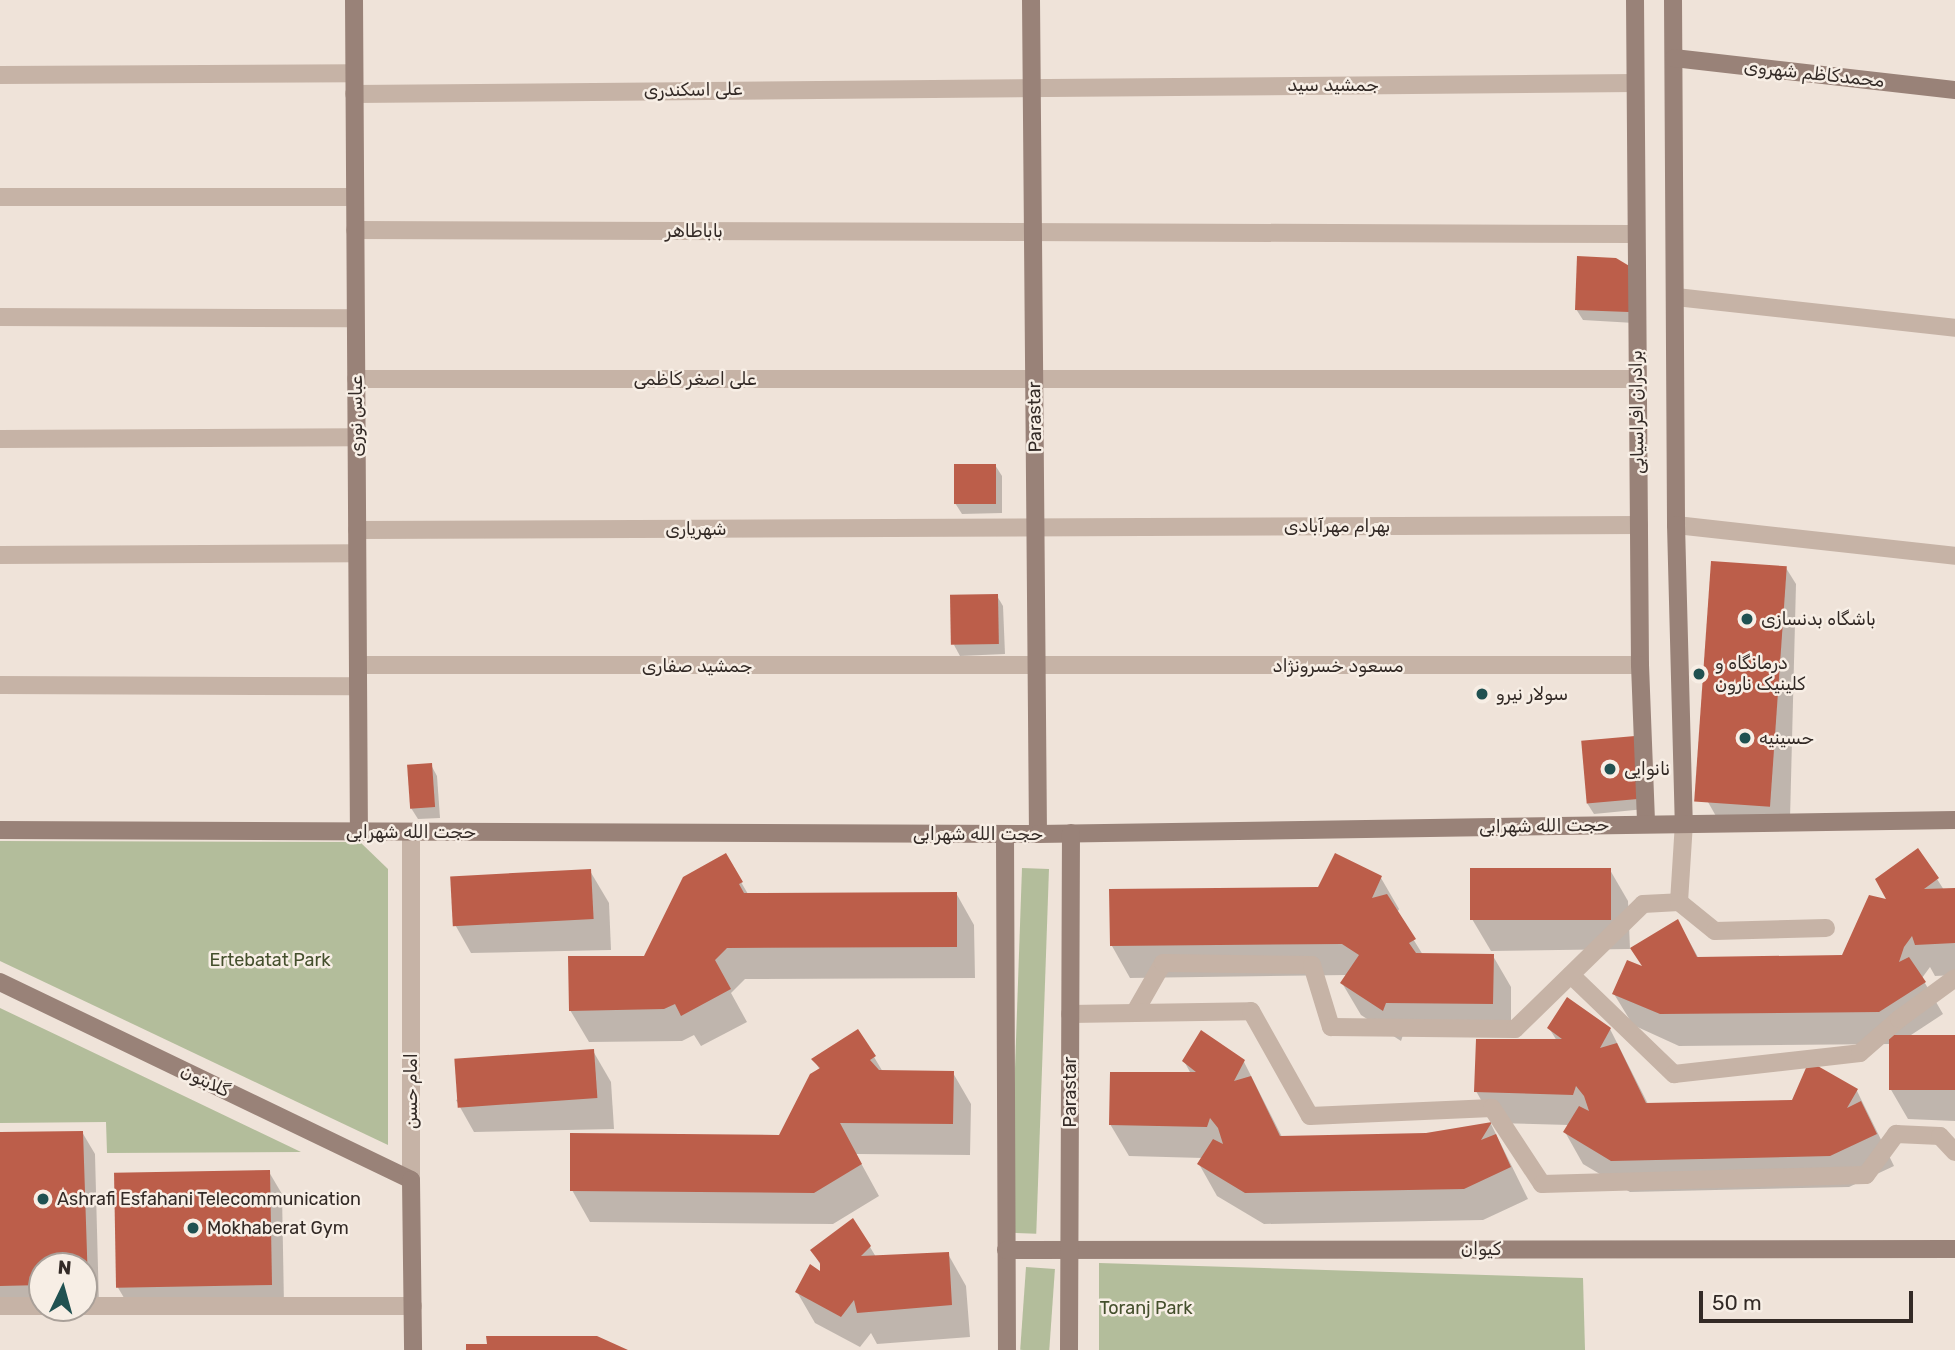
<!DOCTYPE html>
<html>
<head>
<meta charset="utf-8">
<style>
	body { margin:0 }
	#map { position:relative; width:1955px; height:1350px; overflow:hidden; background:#efe3d9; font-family:Rubik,"Noto Naskh Arabic",sans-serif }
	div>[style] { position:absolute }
	.green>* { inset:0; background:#b3bd9b; transform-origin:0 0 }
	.shadow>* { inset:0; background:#0003 }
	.building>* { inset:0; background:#bc5e4a; transform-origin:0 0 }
	.street>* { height:18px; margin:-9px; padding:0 9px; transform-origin:9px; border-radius:9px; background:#c6b3a6 }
	.secondary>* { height:18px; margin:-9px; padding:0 9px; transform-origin:9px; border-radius:9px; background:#998278 }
	.dots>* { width:19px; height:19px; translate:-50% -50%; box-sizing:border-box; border:4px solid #f7eee5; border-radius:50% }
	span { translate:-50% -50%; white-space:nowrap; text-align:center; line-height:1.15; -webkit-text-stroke:5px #f7eee5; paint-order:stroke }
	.street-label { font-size:18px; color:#332a26 }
	.poi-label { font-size:18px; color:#332a26 }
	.left { translate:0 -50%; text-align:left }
	.park-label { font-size:18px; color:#444f2c }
	.north { position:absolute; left:28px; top:1252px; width:70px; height:70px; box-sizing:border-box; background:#f7eee5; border:2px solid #a9a099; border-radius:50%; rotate:5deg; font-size:19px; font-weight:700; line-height:28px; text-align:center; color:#332a26 }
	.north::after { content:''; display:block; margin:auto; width:24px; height:32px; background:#205151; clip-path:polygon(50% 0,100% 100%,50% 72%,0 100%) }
	.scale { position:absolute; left:1699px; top:1291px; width:214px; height:32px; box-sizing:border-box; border:4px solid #332a26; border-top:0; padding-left:9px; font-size:21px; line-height:24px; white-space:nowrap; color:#332a26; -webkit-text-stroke:5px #f7eee5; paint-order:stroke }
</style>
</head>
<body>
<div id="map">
	<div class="green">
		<div style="clip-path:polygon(0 841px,360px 842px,388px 869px,388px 1145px,0 961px)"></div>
		<div style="left:1022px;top:868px;width:27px;height:365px;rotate:2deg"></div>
		<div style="clip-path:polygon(0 1008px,63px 1038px,301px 1152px,107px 1153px,106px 1122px,0 1123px)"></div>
		<div style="clip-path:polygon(1099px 1263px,1583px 1278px,1585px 1350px,1099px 1350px)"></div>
		<div style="left:1026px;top:1267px;width:29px;height:83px;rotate:4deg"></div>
	</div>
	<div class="shadow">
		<div style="clip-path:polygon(1615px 260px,1634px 323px,1583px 320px,1576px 309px)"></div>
		<div style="clip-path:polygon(995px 465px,1002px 476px,1002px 513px,962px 514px,955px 503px)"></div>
		<div style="clip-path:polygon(1786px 568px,1796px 584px,1790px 819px,1717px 818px,1708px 802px)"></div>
		<div style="clip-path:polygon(997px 596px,1003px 606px,1005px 654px,960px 656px,954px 645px)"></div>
		<div style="clip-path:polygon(1634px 737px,1645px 809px,1594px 814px,1587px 803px)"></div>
		<div style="clip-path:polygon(431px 765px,437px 776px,440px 818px,418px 819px,411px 808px)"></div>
		<div style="clip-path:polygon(725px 855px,748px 894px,956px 893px,974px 925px,975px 978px,745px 979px,731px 993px,747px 1022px,701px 1046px,694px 1035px,682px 1041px,589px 1042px,570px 1010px,645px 958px)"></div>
		<div style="clip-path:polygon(1610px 870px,1628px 901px,1630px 949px,1491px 951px,1472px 919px)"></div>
		<div style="clip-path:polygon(590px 871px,609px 903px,611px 950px,471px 953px,453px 921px)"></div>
		<div style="clip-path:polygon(1381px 878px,1399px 909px,1397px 913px,1423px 955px,1493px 956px,1511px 987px,1511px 1035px,1403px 1035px,1401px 1041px,1361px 1015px,1342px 983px,1347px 975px,1130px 978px,1112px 946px,1319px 889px)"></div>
		<div style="clip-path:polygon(1937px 879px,1944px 890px,1955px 890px,1955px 975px,1935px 976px,1930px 967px,1922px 978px,1943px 1014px,1908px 1037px,1955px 1037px,1955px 1121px,1908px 1119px,1890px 1088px,1891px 1044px,1679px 1046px,1633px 1025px,1614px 994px,1645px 969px,1678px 921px,1699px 959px,1843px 957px,1890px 902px)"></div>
		<div style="clip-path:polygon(1549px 1028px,1610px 1029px,1648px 1104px,1793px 1102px,1857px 1091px,1894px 1166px,1849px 1187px,1630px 1192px,1583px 1164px,1565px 1132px,1569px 1125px,1494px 1123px,1476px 1091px,1557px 1041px)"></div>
		<div style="clip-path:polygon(1202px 1032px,1244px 1062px,1282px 1137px,1426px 1134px,1491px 1124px,1528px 1199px,1483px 1220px,1264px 1224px,1217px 1196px,1199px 1164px,1203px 1158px,1129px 1156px,1110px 1124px,1191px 1074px,1184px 1061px)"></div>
		<div style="clip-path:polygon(593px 1051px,611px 1082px,614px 1129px,474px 1132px,456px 1100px)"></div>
		<div style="clip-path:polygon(874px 1057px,883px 1072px,953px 1073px,971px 1104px,970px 1155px,856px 1154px,879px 1196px,833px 1224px,590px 1222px,572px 1190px,780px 1137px,820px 1070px,814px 1060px)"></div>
		<div style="clip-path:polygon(82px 1132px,95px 1154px,99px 1306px,84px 1306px,84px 1266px,42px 1266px,42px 1307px,0 1307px,0 1133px)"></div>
		<div style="clip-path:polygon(269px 1172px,282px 1194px,284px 1306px,130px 1308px,117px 1286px)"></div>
		<div style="clip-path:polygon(870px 1247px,876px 1257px,948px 1254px,966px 1286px,970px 1337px,877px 1344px,871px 1333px,860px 1347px,815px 1323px,797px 1292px,821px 1274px,821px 1266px,812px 1250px)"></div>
	</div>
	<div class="building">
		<div style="clip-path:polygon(1577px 256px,1616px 258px,1631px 267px,1629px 312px,1575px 310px)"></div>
		<div style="left:954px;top:464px;width:42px;height:40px"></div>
		<div style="left:1711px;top:561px;width:76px;height:241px;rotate:4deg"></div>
		<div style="left:998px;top:594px;width:50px;height:48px;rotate:89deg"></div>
		<div style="left:1635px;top:736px;width:63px;height:54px;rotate:85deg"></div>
		<div style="left:432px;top:763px;width:44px;height:25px;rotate:86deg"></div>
		<div style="clip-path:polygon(1918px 848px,1939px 878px,1924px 889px,1955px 888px,1955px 943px,1915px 945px,1912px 936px,1904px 947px,1899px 962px,1909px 957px,1926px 982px,1879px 1012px,1660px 1014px,1612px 994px,1627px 960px,1642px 966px,1630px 948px,1678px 919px,1697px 957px,1842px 955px,1869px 895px,1886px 899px,1875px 879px)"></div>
		<div style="clip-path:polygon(726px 853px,743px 882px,739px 884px,744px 893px,957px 892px,957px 947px,727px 948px,715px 960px,731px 989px,681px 1016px,675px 1004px,664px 1009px,569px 1011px,568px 956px,644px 956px,683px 877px)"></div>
		<div style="clip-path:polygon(1335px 853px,1382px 876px,1372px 898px,1387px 894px,1416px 939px,1409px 943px,1416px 953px,1494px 954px,1493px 1004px,1386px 1003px,1383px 1011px,1340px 983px,1359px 955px,1342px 944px,1110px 946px,1109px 889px,1318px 887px)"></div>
		<div style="left:1470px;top:868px;width:141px;height:52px"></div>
		<div style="left:591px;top:869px;width:50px;height:141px;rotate:87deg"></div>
		<div style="clip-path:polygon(1567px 997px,1611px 1028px,1600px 1048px,1617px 1043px,1646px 1103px,1792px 1100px,1809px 1061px,1858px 1089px,1847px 1108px,1861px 1101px,1877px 1134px,1830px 1156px,1611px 1161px,1563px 1132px,1579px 1106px,1589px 1111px,1584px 1096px,1576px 1086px,1573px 1095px,1474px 1092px,1476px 1039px,1562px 1039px,1547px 1028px)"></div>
		<div style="clip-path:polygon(858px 1029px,876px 1056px,870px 1060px,879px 1070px,954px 1071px,953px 1124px,840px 1123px,862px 1164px,814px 1193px,570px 1191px,570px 1133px,779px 1135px,810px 1074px,820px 1068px,811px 1059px)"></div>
		<div style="clip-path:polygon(1201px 1030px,1245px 1060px,1234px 1081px,1251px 1076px,1280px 1136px,1426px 1133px,1492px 1122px,1481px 1140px,1496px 1134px,1511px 1167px,1464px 1189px,1245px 1193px,1197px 1164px,1213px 1139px,1223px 1144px,1218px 1128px,1210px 1118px,1207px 1127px,1109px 1125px,1110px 1072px,1196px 1072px,1182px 1061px)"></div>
		<div style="left:1955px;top:1035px;width:55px;height:66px;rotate:90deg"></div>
		<div style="left:594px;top:1049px;width:49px;height:140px;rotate:86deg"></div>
		<div style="clip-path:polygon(83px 1131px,88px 1284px,84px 1284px,84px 1266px,42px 1266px,42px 1285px,0 1286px,0 1132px)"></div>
		<div style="left:270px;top:1170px;width:115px;height:156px;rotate:89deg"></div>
		<div style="clip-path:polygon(853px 1218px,871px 1246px,861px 1256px,949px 1252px,952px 1305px,857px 1313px,854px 1300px,841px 1317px,795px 1292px,810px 1264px,820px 1271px,820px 1263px,810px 1250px)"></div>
		<div style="clip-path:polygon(486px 1336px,597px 1336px,628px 1350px,466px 1350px,466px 1344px,487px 1344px)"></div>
	</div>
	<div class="street">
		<div style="left:0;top:75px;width:354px;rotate:-0.3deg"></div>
		<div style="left:354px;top:94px;width:1281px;rotate:-0.49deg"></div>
		<div style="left:0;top:197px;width:355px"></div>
		<div style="left:355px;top:230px;width:1280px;rotate:0.18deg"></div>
		<div style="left:1676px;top:297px;width:281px;rotate:6.3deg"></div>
		<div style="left:0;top:317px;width:355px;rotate:0.2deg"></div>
		<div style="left:356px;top:379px;width:1280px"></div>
		<div style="left:0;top:439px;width:356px;rotate:-0.3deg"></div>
		<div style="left:1676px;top:525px;width:281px;rotate:6.3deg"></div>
		<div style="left:357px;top:530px;width:1282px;rotate:-0.22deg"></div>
		<div style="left:0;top:555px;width:357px;rotate:-0.3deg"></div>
		<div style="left:358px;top:665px;width:1282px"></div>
		<div style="left:0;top:685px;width:358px;rotate:0.2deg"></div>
		<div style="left:1679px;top:902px;width:79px;rotate:-86.4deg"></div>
		<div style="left:1571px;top:975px;width:143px;rotate:43.9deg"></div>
		<div style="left:1674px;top:1074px;width:187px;rotate:-6.4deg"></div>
		<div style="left:1860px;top:1053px;width:52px;rotate:-41.1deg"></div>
		<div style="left:1899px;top:1019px;width:69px;rotate:-36.2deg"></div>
		<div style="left:1135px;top:1012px;width:56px;rotate:-60.3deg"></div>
		<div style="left:1163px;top:963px;width:149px;rotate:0.8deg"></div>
		<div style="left:1312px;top:965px;width:65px;rotate:73deg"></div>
		<div style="left:1331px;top:1027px;width:184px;rotate:0.6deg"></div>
		<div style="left:1515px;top:1029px;width:179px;rotate:-44.3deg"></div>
		<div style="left:1643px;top:904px;width:36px;rotate:-3deg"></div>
		<div style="left:1679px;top:902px;width:46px;rotate:38.9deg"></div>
		<div style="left:1715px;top:931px;width:111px;rotate:-1.5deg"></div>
		<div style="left:1070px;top:1014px;width:181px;rotate:-0.9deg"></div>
		<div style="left:1251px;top:1011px;width:120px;rotate:60.7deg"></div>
		<div style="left:1310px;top:1116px;width:182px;rotate:-2.5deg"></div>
		<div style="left:1492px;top:1108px;width:91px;rotate:56.7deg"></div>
		<div style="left:1542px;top:1184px;width:324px;rotate:-1.6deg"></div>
		<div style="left:1866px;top:1175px;width:51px;rotate:-53.8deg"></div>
		<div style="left:1896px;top:1134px;width:44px;rotate:2.6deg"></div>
		<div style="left:1940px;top:1136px;width:22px;rotate:47deg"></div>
		<div style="left:411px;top:1180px;width:348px;rotate:-90deg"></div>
		<div style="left:0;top:1306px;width:42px"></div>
		<div style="left:84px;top:1306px;width:329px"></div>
	</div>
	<div class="secondary">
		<div style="left:354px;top:0;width:832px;rotate:89.66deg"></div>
		<div style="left:1031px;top:0;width:834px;rotate:89.52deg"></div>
		<div style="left:1635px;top:0;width:665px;rotate:89.57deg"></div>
		<div style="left:1640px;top:665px;width:159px;rotate:87.8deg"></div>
		<div style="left:1673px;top:0;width:525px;rotate:89.67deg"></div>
		<div style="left:1676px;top:525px;width:298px;rotate:88.5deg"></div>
		<div style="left:1674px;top:58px;width:283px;rotate:6.5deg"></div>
		<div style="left:0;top:830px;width:1038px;rotate:0.22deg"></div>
		<div style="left:1038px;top:834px;width:917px;rotate:-0.87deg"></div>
		<div style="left:1005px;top:834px;width:516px;rotate:89.78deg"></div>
		<div style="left:0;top:982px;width:456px;rotate:25.7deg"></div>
		<div style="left:411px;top:1180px;width:170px;rotate:89.3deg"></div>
		<div style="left:1006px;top:1250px;width:949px;rotate:-0.06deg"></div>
		<div style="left:1069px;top:1350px;width:517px;rotate:-89.78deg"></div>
	</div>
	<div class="dots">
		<div style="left:1747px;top:619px;background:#205151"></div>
		<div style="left:1699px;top:674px;background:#205151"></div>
		<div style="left:1482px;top:694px;background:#205151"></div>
		<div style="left:1745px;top:738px;background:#205151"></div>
		<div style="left:1610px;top:769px;background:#205151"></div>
		<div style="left:43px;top:1199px;background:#205151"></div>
		<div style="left:193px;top:1228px;background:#205151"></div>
	</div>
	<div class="street-label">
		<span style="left:1814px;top:74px;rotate:6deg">محمدکاظم شهروی</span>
		<span style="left:1333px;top:85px">جمشید سید</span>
		<span style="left:693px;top:90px;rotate:-1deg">علی اسکندری</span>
		<span style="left:694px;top:231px">باباطاهر</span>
		<span style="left:695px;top:379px">علی اصغر کاظمی</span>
		<span style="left:1637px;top:412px;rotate:-91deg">برادران افراسیابی</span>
		<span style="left:356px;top:416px;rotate:-90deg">عباس نوری</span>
		<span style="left:1035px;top:417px;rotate:-91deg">Parastar</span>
		<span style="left:1337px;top:526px">بهرام مهرآبادی</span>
		<span style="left:696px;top:529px">شهریاری</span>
		<span style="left:697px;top:666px">جمشید صفاری</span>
		<span style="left:1338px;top:666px">مسعود خسرونژاد</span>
		<span style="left:1544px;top:826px;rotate:-1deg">حجت الله شهرابی</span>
		<span style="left:411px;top:832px">حجت الله شهرابی</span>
		<span style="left:978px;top:834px">حجت الله شهرابی</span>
		<span style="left:205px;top:1081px;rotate:26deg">گلابتون</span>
		<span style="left:411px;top:1091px;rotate:-90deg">امام حسن</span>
		<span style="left:1070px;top:1092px;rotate:-90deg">Parastar</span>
		<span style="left:1481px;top:1249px">کیوان</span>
	</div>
	<div class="poi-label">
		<span class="left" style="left:1761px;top:619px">باشگاه بدنسازی</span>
		<span class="left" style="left:1715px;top:674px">درمانگاه و<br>کلینیک نارون</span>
		<span class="left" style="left:1496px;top:694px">سولار نیرو</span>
		<span class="left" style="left:1759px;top:738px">حسینیه</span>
		<span class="left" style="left:1624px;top:769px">نانوایی</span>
		<span class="left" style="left:57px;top:1199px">Ashrafi Esfahani Telecommunication</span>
		<span class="left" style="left:207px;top:1228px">Mokhaberat Gym</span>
	</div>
	<div class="park-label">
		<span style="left:270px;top:960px">Ertebatat Park</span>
		<span style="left:1146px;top:1308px">Toranj Park</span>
	</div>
	<div class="north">N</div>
	<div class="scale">50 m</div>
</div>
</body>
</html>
